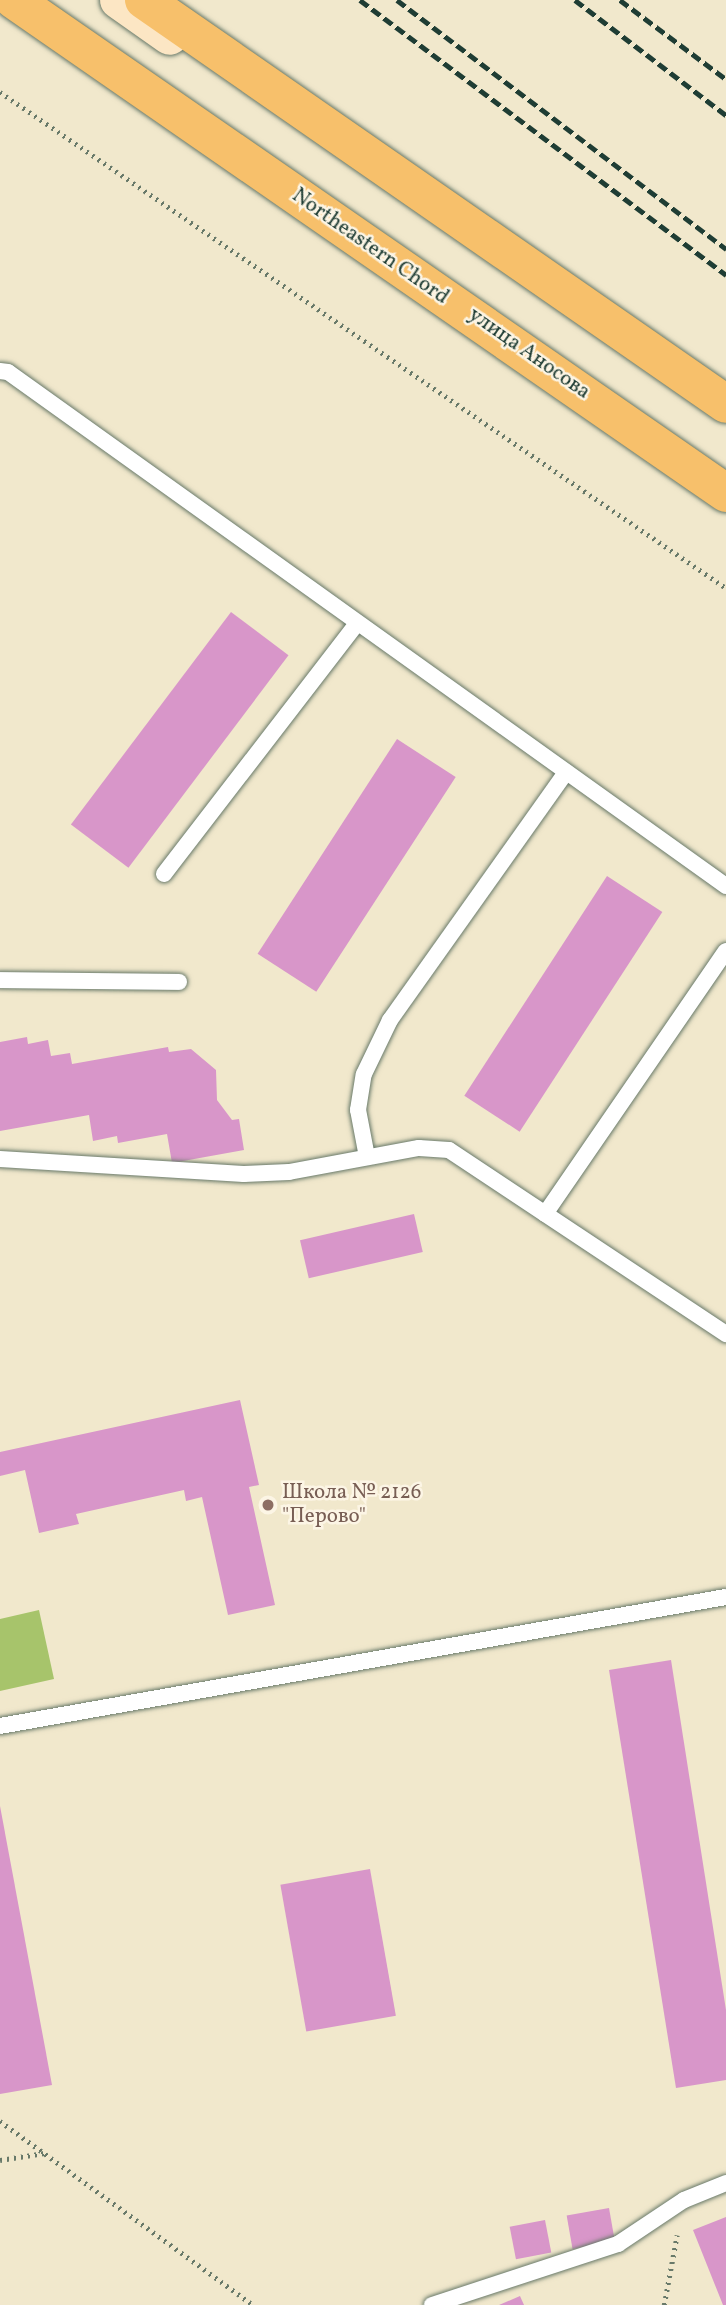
<!DOCTYPE html>
<html>
<head>
<meta charset="utf-8">
<style>
	body { margin:0 }
	#map { position:relative; width:726px; height:2305px; overflow:hidden; background:#f1e8cc; font-family:Vollkorn,serif }
	div>[style] { position:absolute }
	.green>* { inset:0; background:#a7c46b }
	.building>* { inset:0; background:#d896c9; transform-origin:0 0 }
	.path>* { height:4.5px; margin-top:-2.25px; transform-origin:0; background:repeating-linear-gradient(90deg,#687969 0 2px,transparent 0 7px) }
	.roads { filter:drop-shadow(0 0 2px #687969) drop-shadow(0 0 2px #687969) }
	.lane>* { height:16px; margin:-8px; padding:0 8px; transform-origin:8px; border-radius:8px; background:#fff }
	.secondary>* { height:38px; margin:-19px; padding:0 19px; transform-origin:19px; border-radius:19px; background:#fce6c4 }
	.primary>* { height:38px; margin:-19px; padding:0 19px; transform-origin:19px; border-radius:19px; background:#f7c06b }
	.rail>* { height:5px; margin-top:-2.5px; transform-origin:0; background:repeating-linear-gradient(90deg,#1f3d34 0 10px,transparent 0 15px) }
	.dots>* { width:19px; height:19px; translate:-50% -50%; box-sizing:border-box; border:4px solid #fcf5e5; border-radius:50% }
	span { translate:-50% -50%; white-space:nowrap; text-align:center; line-height:1.15; -webkit-text-stroke:5px #fcf5e5; paint-order:stroke }
	.street-label { font-size:21px; color:#1f3d34 }
	.education-label { font-size:21px; color:#785e54 }
	.left { translate:0 -50%; text-align:left }
</style>
</head>
<body>
<div id="map">
	<div class="green">
		<div style="clip-path:polygon(39px 1610px,54px 1679px,0 1691px,0 1619px)"></div>
	</div>
	<div class="building">
		<div style="left:231px;top:612px;width:72px;height:266px;rotate:37deg"></div>
		<div style="left:397px;top:739px;width:70px;height:256px;rotate:33deg"></div>
		<div style="left:607px;top:876px;width:66px;height:262px;rotate:33deg"></div>
		<div style="clip-path:polygon(27px 1037px,28px 1044px,48px 1040px,51px 1056px,70px 1053px,72px 1064px,168px 1047px,169px 1052px,191px 1049px,216px 1070px,217px 1100px,232px 1120px,239px 1119px,244px 1150px,172px 1163px,167px 1134px,118px 1143px,117px 1136px,93px 1141px,89px 1115px,0 1131px,0 1042px)"></div>
		<div style="left:414px;top:1214px;width:39px;height:117px;rotate:77deg"></div>
		<div style="clip-path:polygon(240px 1400px,259px 1485px,249px 1487px,275px 1605px,228px 1615px,202px 1497px,186px 1501px,184px 1490px,76px 1514px,79px 1524px,39px 1533px,25px 1470px,0 1476px,0 1452px)"></div>
		<div style="clip-path:polygon(671px 1660px,726px 2010px,726px 2080px,676px 2088px,609px 1670px)"></div>
		<div style="clip-path:polygon(0 1806px,52px 2085px,0 2094px)"></div>
		<div style="left:370px;top:1869px;width:149px;height:91px;rotate:80deg"></div>
		<div style="left:609px;top:2208px;width:34px;height:43px;rotate:80deg"></div>
		<div style="clip-path:polygon(726px 2217px,726px 2305px,723px 2305px,693px 2230px)"></div>
		<div style="left:545px;top:2220px;width:33px;height:36px;rotate:79deg"></div>
		<div style="clip-path:polygon(520px 2296px,524px 2305px,499px 2305px)"></div>
	</div>
	<div class="path">
		<div style="left:0;top:92px;width:879px;rotate:34.34deg"></div>
		<div style="left:0;top:2121px;width:313px;rotate:36deg"></div>
		<div style="left:0;top:2160px;width:45px;rotate:-9deg"></div>
		<div style="left:664px;top:2305px;width:71px;rotate:-79.5deg"></div>
	</div>
	<div class="roads">
		<div class="lane">
			<div style="left:0;top:371px;width:8px;rotate:7deg"></div>
			<div style="left:8px;top:372px;width:883px;rotate:35.6deg"></div>
			<div style="left:164px;top:874px;width:317px;rotate:-52.4deg"></div>
			<div style="left:0;top:980px;width:179px;rotate:0.6deg"></div>
			<div style="left:367px;top:1157px;width:48px;rotate:-100.8deg"></div>
			<div style="left:358px;top:1110px;width:36px;rotate:-81deg"></div>
			<div style="left:364px;top:1074px;width:60px;rotate:-64.3deg"></div>
			<div style="left:390px;top:1020px;width:304px;rotate:-54.6deg"></div>
			<div style="left:0;top:1159px;width:244px;rotate:3.5deg"></div>
			<div style="left:244px;top:1174px;width:45px;rotate:-2.5deg"></div>
			<div style="left:289px;top:1172px;width:132px;rotate:-10.5deg"></div>
			<div style="left:419px;top:1148px;width:30px;rotate:4deg"></div>
			<div style="left:449px;top:1150px;width:333px;rotate:33.6deg"></div>
			<div style="left:545px;top:1214px;width:319px;rotate:-55.5deg"></div>
			<div style="left:0;top:1726px;width:737px;rotate:-10.08deg"></div>
			<div style="left:432px;top:2305px;width:196px;rotate:-18.2deg"></div>
			<div style="left:618px;top:2244px;width:79px;rotate:-33.7deg"></div>
			<div style="left:684px;top:2200px;width:45px;rotate:-22deg"></div>
		</div>
		<div class="secondary">
			<div style="left:119px;top:0;width:62px;rotate:35.2deg"></div>
		</div>
		<div class="primary">
			<div style="left:14px;top:0;width:866px;rotate:34.7deg"></div>
			<div style="left:144px;top:0;width:708px;rotate:34.77deg"></div>
		</div>
	</div>
	<div class="rail">
		<div style="left:360px;top:0;width:458px;rotate:36.9deg"></div>
		<div style="left:397px;top:0;width:413px;rotate:37.1deg"></div>
		<div style="left:575px;top:0;width:190px;rotate:37.3deg"></div>
		<div style="left:620px;top:0;width:132px;rotate:36.7deg"></div>
	</div>
	<div class="dots">
		<div style="left:268px;top:1505px;background:#8d6e63"></div>
	</div>
	<div class="street-label">
		<span style="left:370px;top:247px;rotate:35deg">Northeastern Chord</span>
		<span style="left:529px;top:354px;rotate:35deg">улица Аносова</span>
	</div>
	<div class="education-label">
		<span class="left" style="left:282px;top:1505px">Школа № 2126<br>"Перово"</span>
	</div>
</div>
</body>
</html>
